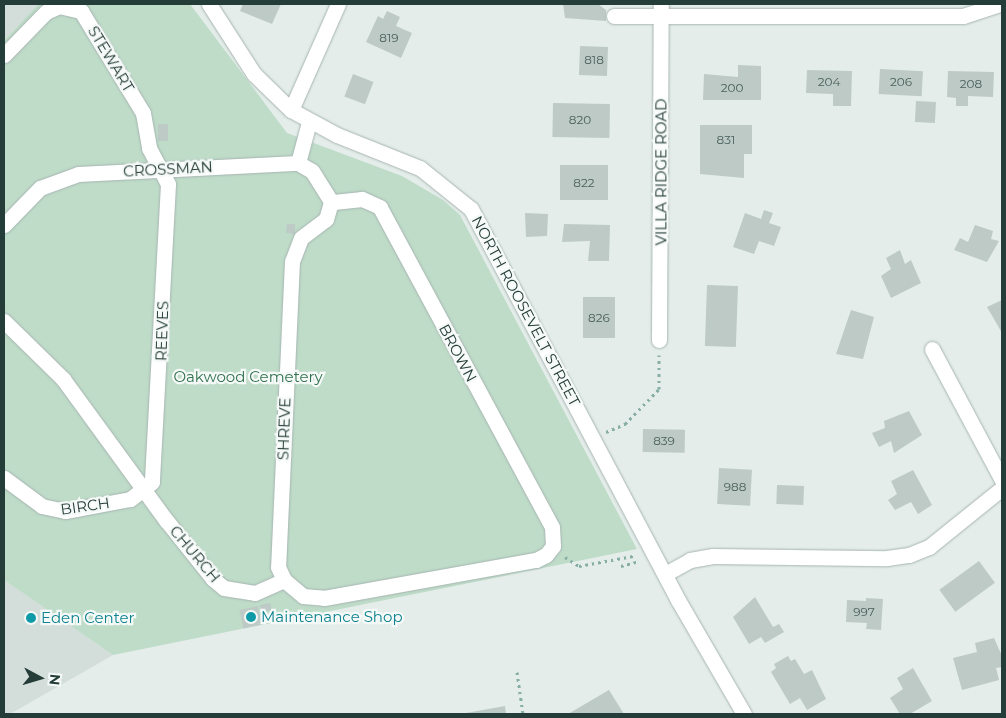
<!DOCTYPE html>
<html>
<head>
<meta charset="utf-8">
<style>
	body { margin:0 }
	#map { position:relative; width:1006px; height:718px; overflow:hidden; background:#e4edea; font-family:Montserrat,sans-serif }
	div>[style] { position:absolute }
	.built>* { inset:0; background:#d3ddd9 }
	.green>* { inset:0; background:#bfdcc9 }
	.building>* { inset:0; background:#bdcac6; transform-origin:0 0 }
	.path>* { height:3px; margin-top:-1.5px; transform-origin:0; background:repeating-linear-gradient(90deg,#87aea4 0 2.5px,transparent 0 6.5px) }
	.roads { filter:drop-shadow(0 0 1px #a7b5b1) drop-shadow(0 0 1px #a7b5b1) }
	.minor>* { height:15px; margin:-7.5px; padding:0 7.5px; transform-origin:7.5px; border-radius:7.5px; background:#fff }
	.dots>* { width:14px; height:14px; translate:-50% -50%; box-sizing:border-box; border:2px solid #f5f9f7; border-radius:50% }
	span { translate:-50% -50%; white-space:nowrap; text-align:center; line-height:1.15; -webkit-text-stroke:4.5px #f5f9f7; paint-order:stroke }
	.number-label { font-size:12px; color:#4b605c }
	.number-label span { -webkit-text-stroke-width:0 }
	.street-label { font-size:15px; color:#253d38 }
	.park-label { font-size:15px; color:#32724e }
	.culture-label { font-size:15px; color:#0d838f }
	.left { translate:0 -50%; text-align:left }
	.frame { position:absolute; inset:0; border:5px solid #253d38; pointer-events:none }
	.north { position:absolute; left:15px; top:653px; width:50px; height:50px; -webkit-text-stroke:4px #f5f9f7; paint-order:stroke; rotate:96deg; font-size:14px; font-weight:700; line-height:20px; text-align:center; color:#253d38 }
	.north::after { content:''; display:block; margin:auto; width:18px; height:22px; background:#253d38; clip-path:polygon(50% 0,100% 100%,50% 72%,0 100%) }
</style>
</head>
<body>
<div id="map">
	<div class="built">
		<div style="clip-path:polygon(4px 4px,38px 4px,4px 41px)"></div>
		<div style="clip-path:polygon(4px 580px,113px 655px,10px 714px,4px 714px)"></div>
	</div>
	<div class="green">
		<div style="clip-path:polygon(38px 4px,190px 4px,287px 133px,402px 176px,443px 200px,460px 215px,637px 549px,113px 655px,4px 580px,4px 41px)"></div>
	</div>
	<div class="building">
		<div style="clip-path:polygon(243px 4px,281px 4px,272px 24px,240px 11px)"></div>
		<div style="clip-path:polygon(563px 4px,598px 4px,606px 10px,606px 21px,565px 18px)"></div>
		<div style="clip-path:polygon(387px 11px,400px 17px,396px 26px,412px 33px,401px 58px,366px 42px,378px 16px,383px 19px)"></div>
		<div style="left:580px;top:46px;width:28px;height:29px;rotate:2deg"></div>
		<div style="clip-path:polygon(738px 65px,761px 66px,761px 100px,703px 100px,704px 74px,738px 77px)"></div>
		<div style="left:880px;top:69px;width:43px;height:25px;rotate:3deg"></div>
		<div style="clip-path:polygon(807px 70px,852px 71px,851px 106px,833px 106px,833px 94px,806px 93px)"></div>
		<div style="clip-path:polygon(948px 71px,994px 72px,993px 97px,968px 96px,968px 106px,956px 106px,956px 98px,947px 97px)"></div>
		<div style="left:353px;top:74px;width:22px;height:24px;rotate:21deg"></div>
		<div style="left:916px;top:101px;width:20px;height:21px;rotate:3deg"></div>
		<div style="left:553px;top:103px;width:57px;height:34px;rotate:1deg"></div>
		<div style="left:158px;top:124px;width:10px;height:17px"></div>
		<div style="clip-path:polygon(700px 125px,752px 125px,752px 154px,744px 154px,744px 178px,700px 174px)"></div>
		<div style="left:560px;top:165px;width:48px;height:35px"></div>
		<div style="clip-path:polygon(764px 210px,773px 213px,769px 223px,781px 227px,774px 246px,759px 241px,754px 254px,733px 247px,745px 213px,761px 219px)"></div>
		<div style="clip-path:polygon(525px 213px,548px 214px,547px 236px,526px 237px)"></div>
		<div style="clip-path:polygon(287px 224px,295px 224px,295px 234px,286px 233px)"></div>
		<div style="clip-path:polygon(564px 224px,610px 225px,609px 261px,588px 261px,590px 241px,562px 242px)"></div>
		<div style="clip-path:polygon(975px 225px,993px 231px,991px 239px,999px 241px,987px 262px,954px 250px,960px 238px,968px 242px)"></div>
		<div style="clip-path:polygon(900px 250px,905px 264px,911px 260px,921px 283px,891px 298px,881px 276px,891px 269px,886px 258px)"></div>
		<div style="left:707px;top:285px;width:31px;height:61px;rotate:2deg"></div>
		<div style="left:583px;top:297px;width:32px;height:41px"></div>
		<div style="clip-path:polygon(1002px 300px,1002px 333px,987px 307px)"></div>
		<div style="clip-path:polygon(851px 310px,874px 317px,863px 359px,836px 354px)"></div>
		<div style="clip-path:polygon(909px 411px,922px 435px,894px 453px,891px 441px,879px 447px,872px 433px,885px 428px,884px 421px)"></div>
		<div style="left:643px;top:429px;width:42px;height:23px;rotate:1deg"></div>
		<div style="left:719px;top:468px;width:33px;height:36px;rotate:3deg"></div>
		<div style="clip-path:polygon(913px 470px,932px 505px,918px 514px,911px 502px,895px 510px,888px 500px,897px 494px,891px 481px)"></div>
		<div style="left:777px;top:485px;width:27px;height:19px;rotate:2deg"></div>
		<div style="left:979px;top:561px;width:27px;height:49px;rotate:54deg"></div>
		<div style="clip-path:polygon(755px 597px,773px 627px,779px 624px,784px 632px,765px 643px,761px 637px,749px 644px,733px 617px)"></div>
		<div style="clip-path:polygon(866px 598px,883px 599px,881px 630px,866px 629px,867px 623px,846px 622px,847px 600px,866px 601px)"></div>
		<div style="clip-path:polygon(270px 603px,272px 610px,261px 613px,260px 605px)"></div>
		<div style="left:258px;top:606px;width:19px;height:19px;rotate:78deg"></div>
		<div style="clip-path:polygon(994px 638px,1002px 656px,1002px 667px,996px 668px,999px 680px,962px 690px,953px 658px,977px 652px,975px 643px)"></div>
		<div style="clip-path:polygon(788px 656px,791px 661px,795px 659px,804px 674px,812px 670px,826px 699px,807px 710px,800px 698px,790px 704px,771px 672px,776px 668px,774px 664px)"></div>
		<div style="clip-path:polygon(913px 668px,932px 701px,910px 714px,900px 714px,890px 698px,903px 689px,897px 678px)"></div>
		<div style="clip-path:polygon(609px 690px,624px 714px,568px 714px)"></div>
		<div style="clip-path:polygon(505px 706px,506px 714px,466px 714px,466px 713px)"></div>
	</div>
	<div class="path">
		<div style="left:606px;top:432px;width:21px;rotate:-23deg"></div>
		<div style="left:625px;top:424px;width:49px;rotate:-45.8deg"></div>
		<div style="left:659px;top:389px;width:34px;rotate:-90deg"></div>
		<div style="left:565px;top:557px;width:17px;rotate:33deg"></div>
		<div style="left:579px;top:566px;width:55px;rotate:-10.5deg"></div>
		<div style="left:621px;top:566px;width:16px;rotate:-15deg"></div>
		<div style="left:517px;top:672px;width:42px;rotate:81.9deg"></div>
	</div>
	<div class="roads">
		<div class="minor">
			<div style="left:209px;top:4px;width:83px;rotate:57.3deg"></div>
			<div style="left:254px;top:74px;width:52px;rotate:44.2deg"></div>
			<div style="left:291px;top:110px;width:52px;rotate:28.5deg"></div>
			<div style="left:337px;top:135px;width:89px;rotate:21.7deg"></div>
			<div style="left:420px;top:168px;width:65px;rotate:38.8deg"></div>
			<div style="left:471px;top:209px;width:442px;rotate:62.1deg"></div>
			<div style="left:678px;top:600px;width:132px;rotate:59.9deg"></div>
			<div style="left:614px;top:16px;width:349px"></div>
			<div style="left:963px;top:16px;width:40px;rotate:-18deg"></div>
			<div style="left:4px;top:55px;width:60px;rotate:-45.7deg"></div>
			<div style="left:46px;top:12px;width:14px;rotate:-25deg"></div>
			<div style="left:59px;top:6px;width:23px;rotate:13deg"></div>
			<div style="left:81px;top:11px;width:119px;rotate:58.7deg"></div>
			<div style="left:143px;top:113px;width:36px;rotate:80deg"></div>
			<div style="left:149px;top:148px;width:41px;rotate:62.2deg"></div>
			<div style="left:168px;top:184px;width:298px;rotate:93.1deg"></div>
			<div style="left:152px;top:482px;width:28px;rotate:142deg"></div>
			<div style="left:130px;top:499px;width:66px;rotate:169.5deg"></div>
			<div style="left:65px;top:511px;width:24px;rotate:-168deg"></div>
			<div style="left:42px;top:506px;width:47px;rotate:-143.6deg"></div>
			<div style="left:291px;top:110px;width:116px;rotate:-66.1deg"></div>
			<div style="left:298px;top:163px;width:42px;rotate:-75deg"></div>
			<div style="left:4px;top:225px;width:52px;rotate:-45.8deg"></div>
			<div style="left:40px;top:188px;width:40px;rotate:-20.2deg"></div>
			<div style="left:78px;top:174px;width:220px;rotate:-2.9deg"></div>
			<div style="left:298px;top:163px;width:16px;rotate:30deg"></div>
			<div style="left:312px;top:171px;width:36px;rotate:58deg"></div>
			<div style="left:331px;top:202px;width:18px;rotate:106deg"></div>
			<div style="left:326px;top:219px;width:31px;rotate:143deg"></div>
			<div style="left:301px;top:238px;width:25px;rotate:111deg"></div>
			<div style="left:292px;top:261px;width:306px;rotate:92.6deg"></div>
			<div style="left:278px;top:567px;width:14px;rotate:65deg"></div>
			<div style="left:4px;top:321px;width:83px;rotate:44.5deg"></div>
			<div style="left:63px;top:379px;width:175px;rotate:53.9deg"></div>
			<div style="left:166px;top:520px;width:75px;rotate:51.5deg"></div>
			<div style="left:213px;top:579px;width:14px;rotate:39deg"></div>
			<div style="left:224px;top:588px;width:31px;rotate:9deg"></div>
			<div style="left:255px;top:593px;width:32px;rotate:-24deg"></div>
			<div style="left:284px;top:580px;width:25px;rotate:40deg"></div>
			<div style="left:303px;top:596px;width:21px;rotate:5deg"></div>
			<div style="left:324px;top:598px;width:215px;rotate:-10.2deg"></div>
			<div style="left:536px;top:560px;width:11px;rotate:-27deg"></div>
			<div style="left:546px;top:555px;width:11px;rotate:-52deg"></div>
			<div style="left:553px;top:546px;width:19px;rotate:-93deg"></div>
			<div style="left:552px;top:527px;width:363px;rotate:-118.3deg"></div>
			<div style="left:380px;top:207px;width:20px;rotate:-156deg"></div>
			<div style="left:362px;top:199px;width:31px;rotate:174deg"></div>
			<div style="left:659px;top:340px;width:336px;rotate:-89.7deg"></div>
			<div style="left:932px;top:349px;width:149px;rotate:61.9deg"></div>
			<div style="left:665px;top:574px;width:29px;rotate:-29deg"></div>
			<div style="left:690px;top:560px;width:23px;rotate:-10deg"></div>
			<div style="left:713px;top:556px;width:174px;rotate:0.7deg"></div>
			<div style="left:887px;top:558px;width:22px;rotate:-8deg"></div>
			<div style="left:909px;top:555px;width:22px;rotate:-22deg"></div>
			<div style="left:929px;top:547px;width:94px;rotate:-38.9deg"></div>
		</div>
	</div>
	<div class="dots">
		<div style="left:251px;top:617px;background:#0f9aa8"></div>
		<div style="left:31px;top:618px;background:#0f9aa8"></div>
	</div>
	<div class="number-label">
		<span style="left:389px;top:38px">819</span>
		<span style="left:594px;top:60px">818</span>
		<span style="left:829px;top:82px">204</span>
		<span style="left:901px;top:82px">206</span>
		<span style="left:971px;top:84px">208</span>
		<span style="left:732px;top:88px">200</span>
		<span style="left:580px;top:120px">820</span>
		<span style="left:726px;top:140px">831</span>
		<span style="left:584px;top:183px">822</span>
		<span style="left:599px;top:318px">826</span>
		<span style="left:664px;top:441px">839</span>
		<span style="left:735px;top:487px">988</span>
		<span style="left:864px;top:612px">997</span>
	</div>
	<div class="street-label">
		<span style="left:111px;top:59px;rotate:59deg">STEWART</span>
		<span style="left:168px;top:169px;rotate:-3deg">CROSSMAN</span>
		<span style="left:661px;top:172px;rotate:-90deg">VILLA RIDGE ROAD</span>
		<span style="left:526px;top:311px;rotate:62deg">NORTH ROOSEVELT STREET</span>
		<span style="left:162px;top:331px;rotate:-88deg">REEVES</span>
		<span style="left:458px;top:353px;rotate:62deg">BROWN</span>
		<span style="left:284px;top:429px;rotate:-88deg">SHREVE</span>
		<span style="left:85px;top:506px;rotate:-8deg">BIRCH</span>
		<span style="left:195px;top:554px;rotate:50deg">CHURCH</span>
	</div>
	<div class="park-label">
		<span style="left:248px;top:377px">Oakwood Cemetery</span>
	</div>
	<div class="culture-label">
		<span class="left" style="left:261px;top:617px">Maintenance Shop</span>
		<span class="left" style="left:41px;top:618px">Eden Center</span>
	</div>
	<div class="frame"></div>
	<div class="north">N</div>
</div>
</body>
</html>
